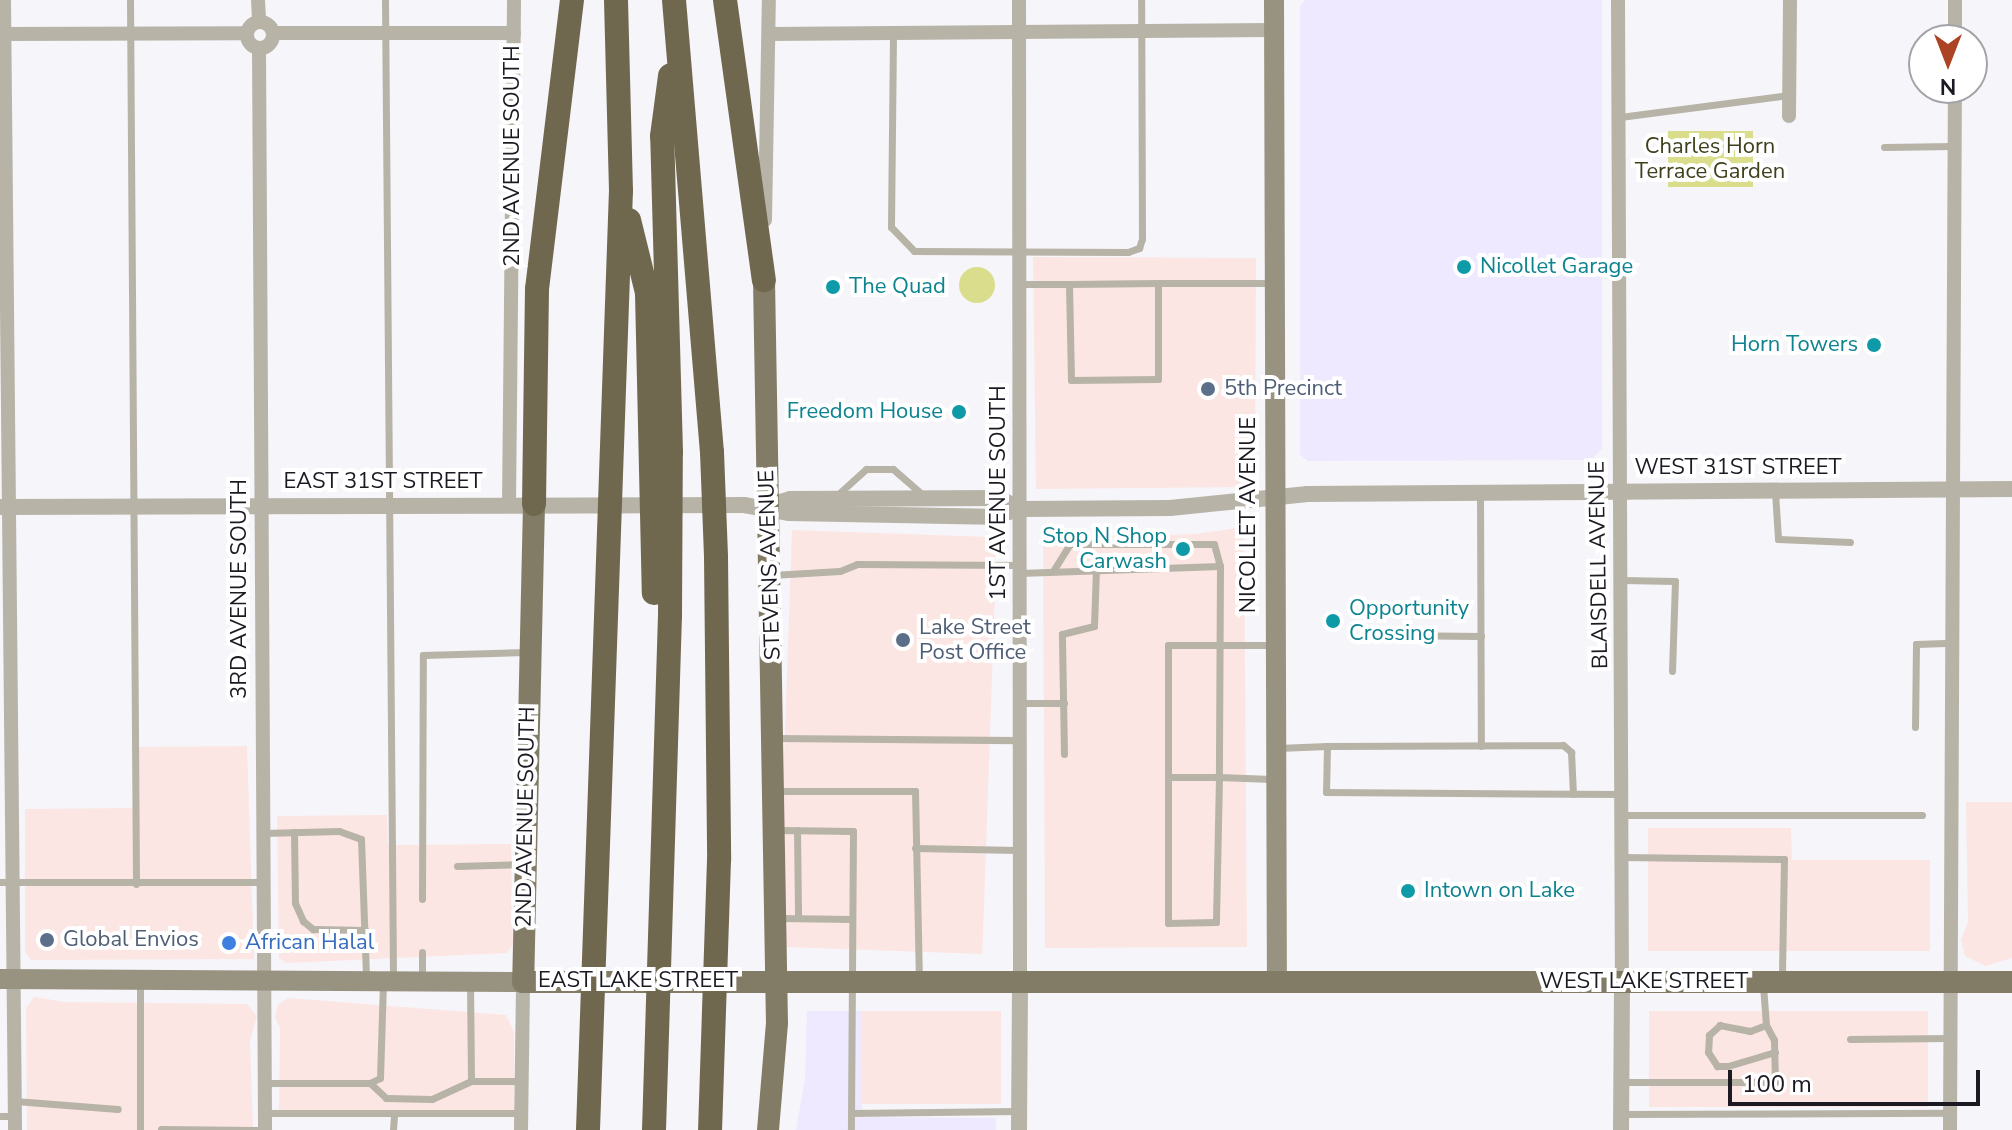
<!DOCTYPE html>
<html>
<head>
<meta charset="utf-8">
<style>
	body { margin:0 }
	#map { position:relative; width:2012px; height:1130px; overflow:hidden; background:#f6f5fa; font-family:"Nunito Sans",sans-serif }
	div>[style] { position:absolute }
	.commercial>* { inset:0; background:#fce6e3; transform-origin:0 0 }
	.built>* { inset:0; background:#efe9ff }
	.green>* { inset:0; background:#dade8c; transform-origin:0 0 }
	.round { border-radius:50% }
	.service>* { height:7px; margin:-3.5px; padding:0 3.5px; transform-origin:3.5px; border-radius:3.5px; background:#b7b3a7 }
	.minor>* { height:14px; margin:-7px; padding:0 7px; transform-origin:7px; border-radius:7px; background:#b7b3a7 }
	.minor>.ring { margin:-7px; padding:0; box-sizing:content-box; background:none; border:14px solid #b7b3a7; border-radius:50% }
	.tertiary>* { height:16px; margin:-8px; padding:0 8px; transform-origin:8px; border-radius:8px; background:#b7b3a7 }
	.secondary>* { height:20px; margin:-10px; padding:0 10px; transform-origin:10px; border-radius:10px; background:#989381 }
	.primary>* { height:22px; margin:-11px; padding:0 11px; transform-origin:11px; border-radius:11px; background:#827c66 }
	.motorway>* { height:24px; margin:-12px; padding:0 12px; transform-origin:12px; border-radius:12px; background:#6f684f }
	.dots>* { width:22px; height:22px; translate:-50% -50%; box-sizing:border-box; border:4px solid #fff; border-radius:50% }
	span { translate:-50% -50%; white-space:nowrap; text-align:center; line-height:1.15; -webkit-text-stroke:8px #fff; paint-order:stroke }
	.park-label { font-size:22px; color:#3e401c }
	.street-label { font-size:22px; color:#1c1923 }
	.culture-label { font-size:22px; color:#0d838f }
	.left { translate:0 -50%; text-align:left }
	.right { translate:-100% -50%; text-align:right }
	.service-label { font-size:22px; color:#4e5e75 }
	.shop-label { font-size:22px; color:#366cbe }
	.north { position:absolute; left:1908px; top:24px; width:80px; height:80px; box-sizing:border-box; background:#fff; border:2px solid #a4a3a7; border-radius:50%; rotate:180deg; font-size:22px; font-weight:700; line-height:32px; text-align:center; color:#1c1923 }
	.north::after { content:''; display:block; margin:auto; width:28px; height:36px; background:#ac4325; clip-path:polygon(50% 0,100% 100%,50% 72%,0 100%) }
	.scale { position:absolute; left:1728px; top:1070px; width:252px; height:36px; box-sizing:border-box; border:4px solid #1c1923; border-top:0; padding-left:10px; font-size:24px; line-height:28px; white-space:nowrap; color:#1c1923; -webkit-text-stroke:6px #fff; paint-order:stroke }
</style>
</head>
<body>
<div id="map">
	<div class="commercial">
		<div style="clip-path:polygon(1033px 257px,1256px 258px,1255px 479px,1250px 487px,1036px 489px)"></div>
		<div style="clip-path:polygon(1244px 527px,1247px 947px,1045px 948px,1043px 538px,1196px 534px)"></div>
		<div style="left:792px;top:530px;width:205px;height:417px;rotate:2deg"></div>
		<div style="clip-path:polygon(247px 746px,254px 959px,31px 960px,25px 952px,25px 809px,137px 808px,137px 747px)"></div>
		<div style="clip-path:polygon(1966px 802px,2012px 802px,2012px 958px,1985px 966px,1965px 956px,1961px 940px,1968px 922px)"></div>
		<div style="clip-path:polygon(387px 815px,388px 845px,511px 844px,513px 945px,507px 953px,287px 963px,279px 958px,277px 816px)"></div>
		<div style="clip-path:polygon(1648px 828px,1791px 828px,1792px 860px,1930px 860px,1930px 951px,1648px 951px)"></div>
		<div style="clip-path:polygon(34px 997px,65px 1002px,247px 1004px,257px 1016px,250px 1041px,253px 1130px,27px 1130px,26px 1008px)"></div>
		<div style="clip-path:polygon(288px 998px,506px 1015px,514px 1032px,514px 1113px,279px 1112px,280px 1028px,275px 1017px,278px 1005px)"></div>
		<div style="left:862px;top:1011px;width:139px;height:93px"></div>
		<div style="left:1928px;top:1011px;width:96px;height:279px;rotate:90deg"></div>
	</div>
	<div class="built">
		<div style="clip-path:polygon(1305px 0,1602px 0,1602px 449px,1591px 460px,1308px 461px,1300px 455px,1300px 6px)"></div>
		<div style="clip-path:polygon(807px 1011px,862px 1011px,862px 1117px,996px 1118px,996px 1130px,796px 1130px,805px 1079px)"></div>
	</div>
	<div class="green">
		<div style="left:1668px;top:131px;width:85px;height:56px"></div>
		<div class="round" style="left:959px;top:267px;width:36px;height:36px"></div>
	</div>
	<div class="service">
		<div style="left:130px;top:0;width:884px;rotate:89.61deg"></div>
		<div style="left:385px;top:0;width:977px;rotate:89.53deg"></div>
		<div style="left:893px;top:35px;width:192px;rotate:90.6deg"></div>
		<div style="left:891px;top:227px;width:33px;rotate:46deg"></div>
		<div style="left:914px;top:251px;width:214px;rotate:0.3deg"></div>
		<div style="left:1128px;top:252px;width:12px;rotate:-20deg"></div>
		<div style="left:1139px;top:248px;width:9px;rotate:-72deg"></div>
		<div style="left:1142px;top:239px;width:239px;rotate:-90.2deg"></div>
		<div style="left:1620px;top:117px;width:170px;rotate:-7.4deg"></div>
		<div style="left:1884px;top:147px;width:71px;rotate:-0.8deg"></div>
		<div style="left:1158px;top:283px;width:96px;rotate:90deg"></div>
		<div style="left:1158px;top:379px;width:87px;rotate:179.3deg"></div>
		<div style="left:1071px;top:380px;width:96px;rotate:-91.2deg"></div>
		<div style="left:1069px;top:284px;width:89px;rotate:-0.6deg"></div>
		<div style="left:1158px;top:283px;width:113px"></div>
		<div style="left:1021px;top:284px;width:48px"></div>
		<div style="left:1480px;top:492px;width:254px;rotate:89.8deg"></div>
		<div style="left:1775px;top:492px;width:47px;rotate:86.3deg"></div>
		<div style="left:1778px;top:539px;width:72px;rotate:2.4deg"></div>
		<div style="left:835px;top:497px;width:42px;rotate:-42.1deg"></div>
		<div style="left:866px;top:469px;width:27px"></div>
		<div style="left:893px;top:469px;width:41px;rotate:41.1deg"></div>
		<div style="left:1053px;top:571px;width:32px;rotate:-58deg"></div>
		<div style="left:1070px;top:544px;width:144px"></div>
		<div style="left:1214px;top:544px;width:23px;rotate:75deg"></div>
		<div style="left:1020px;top:573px;width:200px;rotate:-2deg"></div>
		<div style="left:1220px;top:566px;width:211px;rotate:90.3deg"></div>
		<div style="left:1219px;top:777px;width:54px;rotate:2.1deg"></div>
		<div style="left:772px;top:575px;width:68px;rotate:-3.4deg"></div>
		<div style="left:840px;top:571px;width:18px;rotate:-22deg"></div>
		<div style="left:857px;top:564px;width:163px;rotate:0.4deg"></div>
		<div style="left:1622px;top:580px;width:53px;rotate:1.1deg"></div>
		<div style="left:1675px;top:581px;width:90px;rotate:91.9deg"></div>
		<div style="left:1385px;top:635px;width:96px;rotate:0.6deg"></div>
		<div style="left:1021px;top:703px;width:43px"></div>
		<div style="left:1915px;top:727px;width:83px;rotate:-89.3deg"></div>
		<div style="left:1916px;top:644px;width:37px;rotate:-2deg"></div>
		<div style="left:774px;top:738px;width:245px;rotate:0.5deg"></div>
		<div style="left:1327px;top:746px;width:236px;rotate:-0.2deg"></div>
		<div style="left:1563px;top:745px;width:11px;rotate:41deg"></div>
		<div style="left:1571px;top:752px;width:42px;rotate:87.3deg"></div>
		<div style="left:1278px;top:748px;width:49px;rotate:-2.3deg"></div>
		<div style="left:1327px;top:746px;width:46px;rotate:91.2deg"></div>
		<div style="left:1326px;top:792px;width:296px;rotate:0.4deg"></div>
		<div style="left:1064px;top:754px;width:120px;rotate:-91deg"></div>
		<div style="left:1062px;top:634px;width:33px;rotate:-14deg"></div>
		<div style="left:1094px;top:626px;width:58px;rotate:-88deg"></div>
		<div style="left:1168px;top:777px;width:51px"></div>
		<div style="left:1219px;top:777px;width:145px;rotate:91.2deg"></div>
		<div style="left:1216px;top:922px;width:48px;rotate:178.8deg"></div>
		<div style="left:1168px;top:923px;width:278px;rotate:-90deg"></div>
		<div style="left:1168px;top:645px;width:106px"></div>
		<div style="left:777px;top:791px;width:138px"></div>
		<div style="left:915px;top:791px;width:186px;rotate:88.8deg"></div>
		<div style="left:1622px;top:815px;width:300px"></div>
		<div style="left:778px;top:830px;width:75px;rotate:0.8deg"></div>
		<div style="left:853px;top:831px;width:299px;rotate:90.4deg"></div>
		<div style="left:797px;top:830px;width:88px;rotate:89.3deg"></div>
		<div style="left:294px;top:832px;width:71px;rotate:89.2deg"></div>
		<div style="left:295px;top:903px;width:20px;rotate:66deg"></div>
		<div style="left:303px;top:921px;width:13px;rotate:39deg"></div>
		<div style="left:313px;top:929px;width:52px;rotate:1.1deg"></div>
		<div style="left:263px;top:833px;width:76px;rotate:-1.5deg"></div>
		<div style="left:339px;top:831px;width:23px;rotate:20deg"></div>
		<div style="left:361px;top:839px;width:138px;rotate:87.9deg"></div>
		<div style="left:915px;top:848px;width:104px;rotate:1.1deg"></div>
		<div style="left:1622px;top:857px;width:162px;rotate:0.7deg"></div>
		<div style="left:1784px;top:859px;width:120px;rotate:91deg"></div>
		<div style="left:457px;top:866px;width:66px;rotate:-1.7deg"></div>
		<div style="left:0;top:882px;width:263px"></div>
		<div style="left:422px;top:899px;width:244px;rotate:-89.8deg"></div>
		<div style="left:423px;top:655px;width:103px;rotate:-1.7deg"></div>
		<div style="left:779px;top:918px;width:73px;rotate:0.8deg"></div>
		<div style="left:422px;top:952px;width:26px;rotate:90deg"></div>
		<div style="left:470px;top:983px;width:98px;rotate:89.4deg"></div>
		<div style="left:1766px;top:1025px;width:17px;rotate:159deg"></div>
		<div style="left:1750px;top:1031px;width:31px;rotate:-169deg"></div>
		<div style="left:1720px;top:1025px;width:15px;rotate:138deg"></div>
		<div style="left:1709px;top:1035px;width:17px;rotate:93deg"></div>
		<div style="left:1708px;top:1052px;width:17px;rotate:57deg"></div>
		<div style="left:1717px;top:1066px;width:11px"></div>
		<div style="left:1728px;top:1066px;width:49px;rotate:-16.6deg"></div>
		<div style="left:1850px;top:1039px;width:100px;rotate:-0.6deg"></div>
		<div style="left:1623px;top:1082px;width:152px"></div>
		<div style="left:1775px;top:1082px;width:42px;rotate:-91.4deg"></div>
		<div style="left:1774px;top:1040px;width:17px;rotate:-118deg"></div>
		<div style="left:1766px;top:1025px;width:40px;rotate:-94.3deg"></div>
		<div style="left:265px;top:1083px;width:105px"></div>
		<div style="left:370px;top:1083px;width:11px;rotate:-27deg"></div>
		<div style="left:380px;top:1078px;width:96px;rotate:-88.2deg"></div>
		<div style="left:370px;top:1083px;width:22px;rotate:43deg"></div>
		<div style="left:386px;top:1098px;width:46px;rotate:1.2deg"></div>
		<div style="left:432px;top:1099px;width:43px;rotate:-24.8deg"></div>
		<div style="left:471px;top:1081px;width:50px"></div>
		<div style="left:15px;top:1101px;width:103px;rotate:4.4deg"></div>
		<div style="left:265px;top:1113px;width:257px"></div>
		<div style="left:851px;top:1113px;width:166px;rotate:-0.7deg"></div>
		<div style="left:1621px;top:1114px;width:329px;rotate:-0.2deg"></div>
		<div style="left:0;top:1116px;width:15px"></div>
		<div style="left:161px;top:1129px;width:104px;rotate:0.6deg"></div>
		<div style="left:140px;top:1130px;width:148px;rotate:-90deg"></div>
		<div style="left:393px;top:1130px;width:16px;rotate:-86deg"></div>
	</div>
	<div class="minor">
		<div style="left:4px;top:0;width:1130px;rotate:89.44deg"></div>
		<div style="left:258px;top:0;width:22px;rotate:87deg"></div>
		<div style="left:1019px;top:0;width:982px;rotate:89.94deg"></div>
		<div style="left:1618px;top:0;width:981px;rotate:89.77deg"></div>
		<div style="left:1955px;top:0;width:40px;rotate:90deg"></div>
		<div class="ring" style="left:247px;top:22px;width:12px;height:12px"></div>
		<div style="left:273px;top:33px;width:241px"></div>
		<div style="left:0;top:34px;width:247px;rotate:-0.2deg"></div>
		<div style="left:770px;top:34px;width:503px;rotate:-0.46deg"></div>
		<div style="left:259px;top:48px;width:1082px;rotate:89.68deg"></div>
		<div style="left:1789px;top:116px;width:116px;rotate:-89.5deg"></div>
		<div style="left:765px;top:220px;width:220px;rotate:-89deg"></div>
		<div style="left:509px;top:504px;width:504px;rotate:-89.43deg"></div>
		<div style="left:521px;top:1130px;width:148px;rotate:-89.2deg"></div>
		<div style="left:1950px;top:1130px;width:1042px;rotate:-89.73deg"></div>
	</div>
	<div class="tertiary">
		<div style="left:766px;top:506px;width:25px;rotate:-16deg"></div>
		<div style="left:790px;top:499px;width:209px;rotate:-0.3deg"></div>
		<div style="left:999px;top:498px;width:24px;rotate:28deg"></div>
		<div style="left:0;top:507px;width:744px;rotate:-0.15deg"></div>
		<div style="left:744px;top:505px;width:46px;rotate:10.1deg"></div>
		<div style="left:789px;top:513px;width:200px;rotate:1.1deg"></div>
		<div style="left:989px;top:517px;width:32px;rotate:-14deg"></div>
		<div style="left:1020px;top:509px;width:150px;rotate:-0.4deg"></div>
		<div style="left:1170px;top:508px;width:138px;rotate:-5.8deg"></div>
		<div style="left:1307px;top:494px;width:705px;rotate:-0.41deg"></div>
		<div style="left:1019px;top:1130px;width:148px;rotate:-89.6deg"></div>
		<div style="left:1621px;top:1130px;width:149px;rotate:-89.6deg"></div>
	</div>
	<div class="secondary">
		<div style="left:1274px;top:0;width:983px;rotate:89.83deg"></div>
		<div style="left:0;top:979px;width:523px;rotate:0.33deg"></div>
	</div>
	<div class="primary">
		<div style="left:764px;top:280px;width:743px;rotate:89deg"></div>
		<div style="left:777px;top:1023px;width:107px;rotate:94.8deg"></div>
		<div style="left:534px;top:504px;width:478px;rotate:91.3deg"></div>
		<div style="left:523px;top:982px;width:1489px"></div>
	</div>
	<div class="motorway">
		<div style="left:674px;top:0;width:454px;rotate:85.2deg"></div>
		<div style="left:712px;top:452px;width:105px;rotate:87.8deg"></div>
		<div style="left:716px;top:557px;width:303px;rotate:89.4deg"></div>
		<div style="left:719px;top:860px;width:270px;rotate:91.9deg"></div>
		<div style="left:725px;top:0;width:283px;rotate:82.1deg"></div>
		<div style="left:629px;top:220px;width:75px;rotate:76.1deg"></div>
		<div style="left:647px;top:293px;width:300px;rotate:88.7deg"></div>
		<div style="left:534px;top:504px;width:215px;rotate:-89.2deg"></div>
		<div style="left:537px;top:289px;width:291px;rotate:-83.1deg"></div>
		<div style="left:588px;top:1130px;width:940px;rotate:-87.99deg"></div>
		<div style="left:621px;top:191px;width:191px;rotate:-91.5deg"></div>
		<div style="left:654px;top:1130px;width:514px;rotate:-88.22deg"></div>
		<div style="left:670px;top:616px;width:164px;rotate:-89.7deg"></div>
		<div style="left:671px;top:452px;width:316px;rotate:-91.6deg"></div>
		<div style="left:662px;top:136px;width:61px;rotate:-82.4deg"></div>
	</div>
	<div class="dots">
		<div style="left:1464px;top:267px;background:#0f9aa8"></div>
		<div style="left:833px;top:287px;background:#0f9aa8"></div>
		<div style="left:1874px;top:345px;background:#0f9aa8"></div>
		<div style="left:1208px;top:389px;background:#5c6f8a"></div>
		<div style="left:959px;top:412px;background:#0f9aa8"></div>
		<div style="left:1183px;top:549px;background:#0f9aa8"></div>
		<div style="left:1333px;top:621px;background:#0f9aa8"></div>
		<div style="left:903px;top:640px;background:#5c6f8a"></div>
		<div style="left:1408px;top:891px;background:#0f9aa8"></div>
		<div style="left:47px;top:940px;background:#5c6f8a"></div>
		<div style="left:229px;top:943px;background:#3f7fe0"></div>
	</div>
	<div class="park-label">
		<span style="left:1710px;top:159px">Charles Horn<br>Terrace Garden</span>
	</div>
	<div class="street-label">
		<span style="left:513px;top:156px;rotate:-90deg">2ND AVENUE SOUTH</span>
		<span style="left:1738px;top:468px">WEST 31ST STREET</span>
		<span style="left:383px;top:482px">EAST 31ST STREET</span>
		<span style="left:999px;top:493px;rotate:-90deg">1ST AVENUE SOUTH</span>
		<span style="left:1249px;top:515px;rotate:-90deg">NICOLLET AVENUE</span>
		<span style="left:770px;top:565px;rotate:-92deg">STEVENS AVENUE</span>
		<span style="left:1599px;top:565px;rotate:-91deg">BLAISDELL AVENUE</span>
		<span style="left:240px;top:589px;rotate:-90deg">3RD AVENUE SOUTH</span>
		<span style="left:526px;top:817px;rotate:-89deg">2ND AVENUE SOUTH</span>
		<span style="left:638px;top:981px">EAST LAKE STREET</span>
		<span style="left:1644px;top:982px">WEST LAKE STREET</span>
	</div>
	<div class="culture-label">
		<span class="left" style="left:1480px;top:267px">Nicollet Garage</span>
		<span class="left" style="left:849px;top:287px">The Quad</span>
		<span class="right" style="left:1858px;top:345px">Horn Towers</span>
		<span class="right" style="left:943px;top:412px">Freedom House</span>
		<span class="right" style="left:1167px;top:549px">Stop N Shop<br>Carwash</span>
		<span class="left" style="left:1349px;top:621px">Opportunity<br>Crossing</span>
		<span class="left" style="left:1424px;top:891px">Intown on Lake</span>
	</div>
	<div class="service-label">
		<span class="left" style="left:1224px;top:389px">5th Precinct</span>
		<span class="left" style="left:919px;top:640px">Lake Street<br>Post Office</span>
		<span class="left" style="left:63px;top:940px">Global Envios</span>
	</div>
	<div class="shop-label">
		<span class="left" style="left:245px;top:943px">African Halal</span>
	</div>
	<div class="north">N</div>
	<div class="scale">100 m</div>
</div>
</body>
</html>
